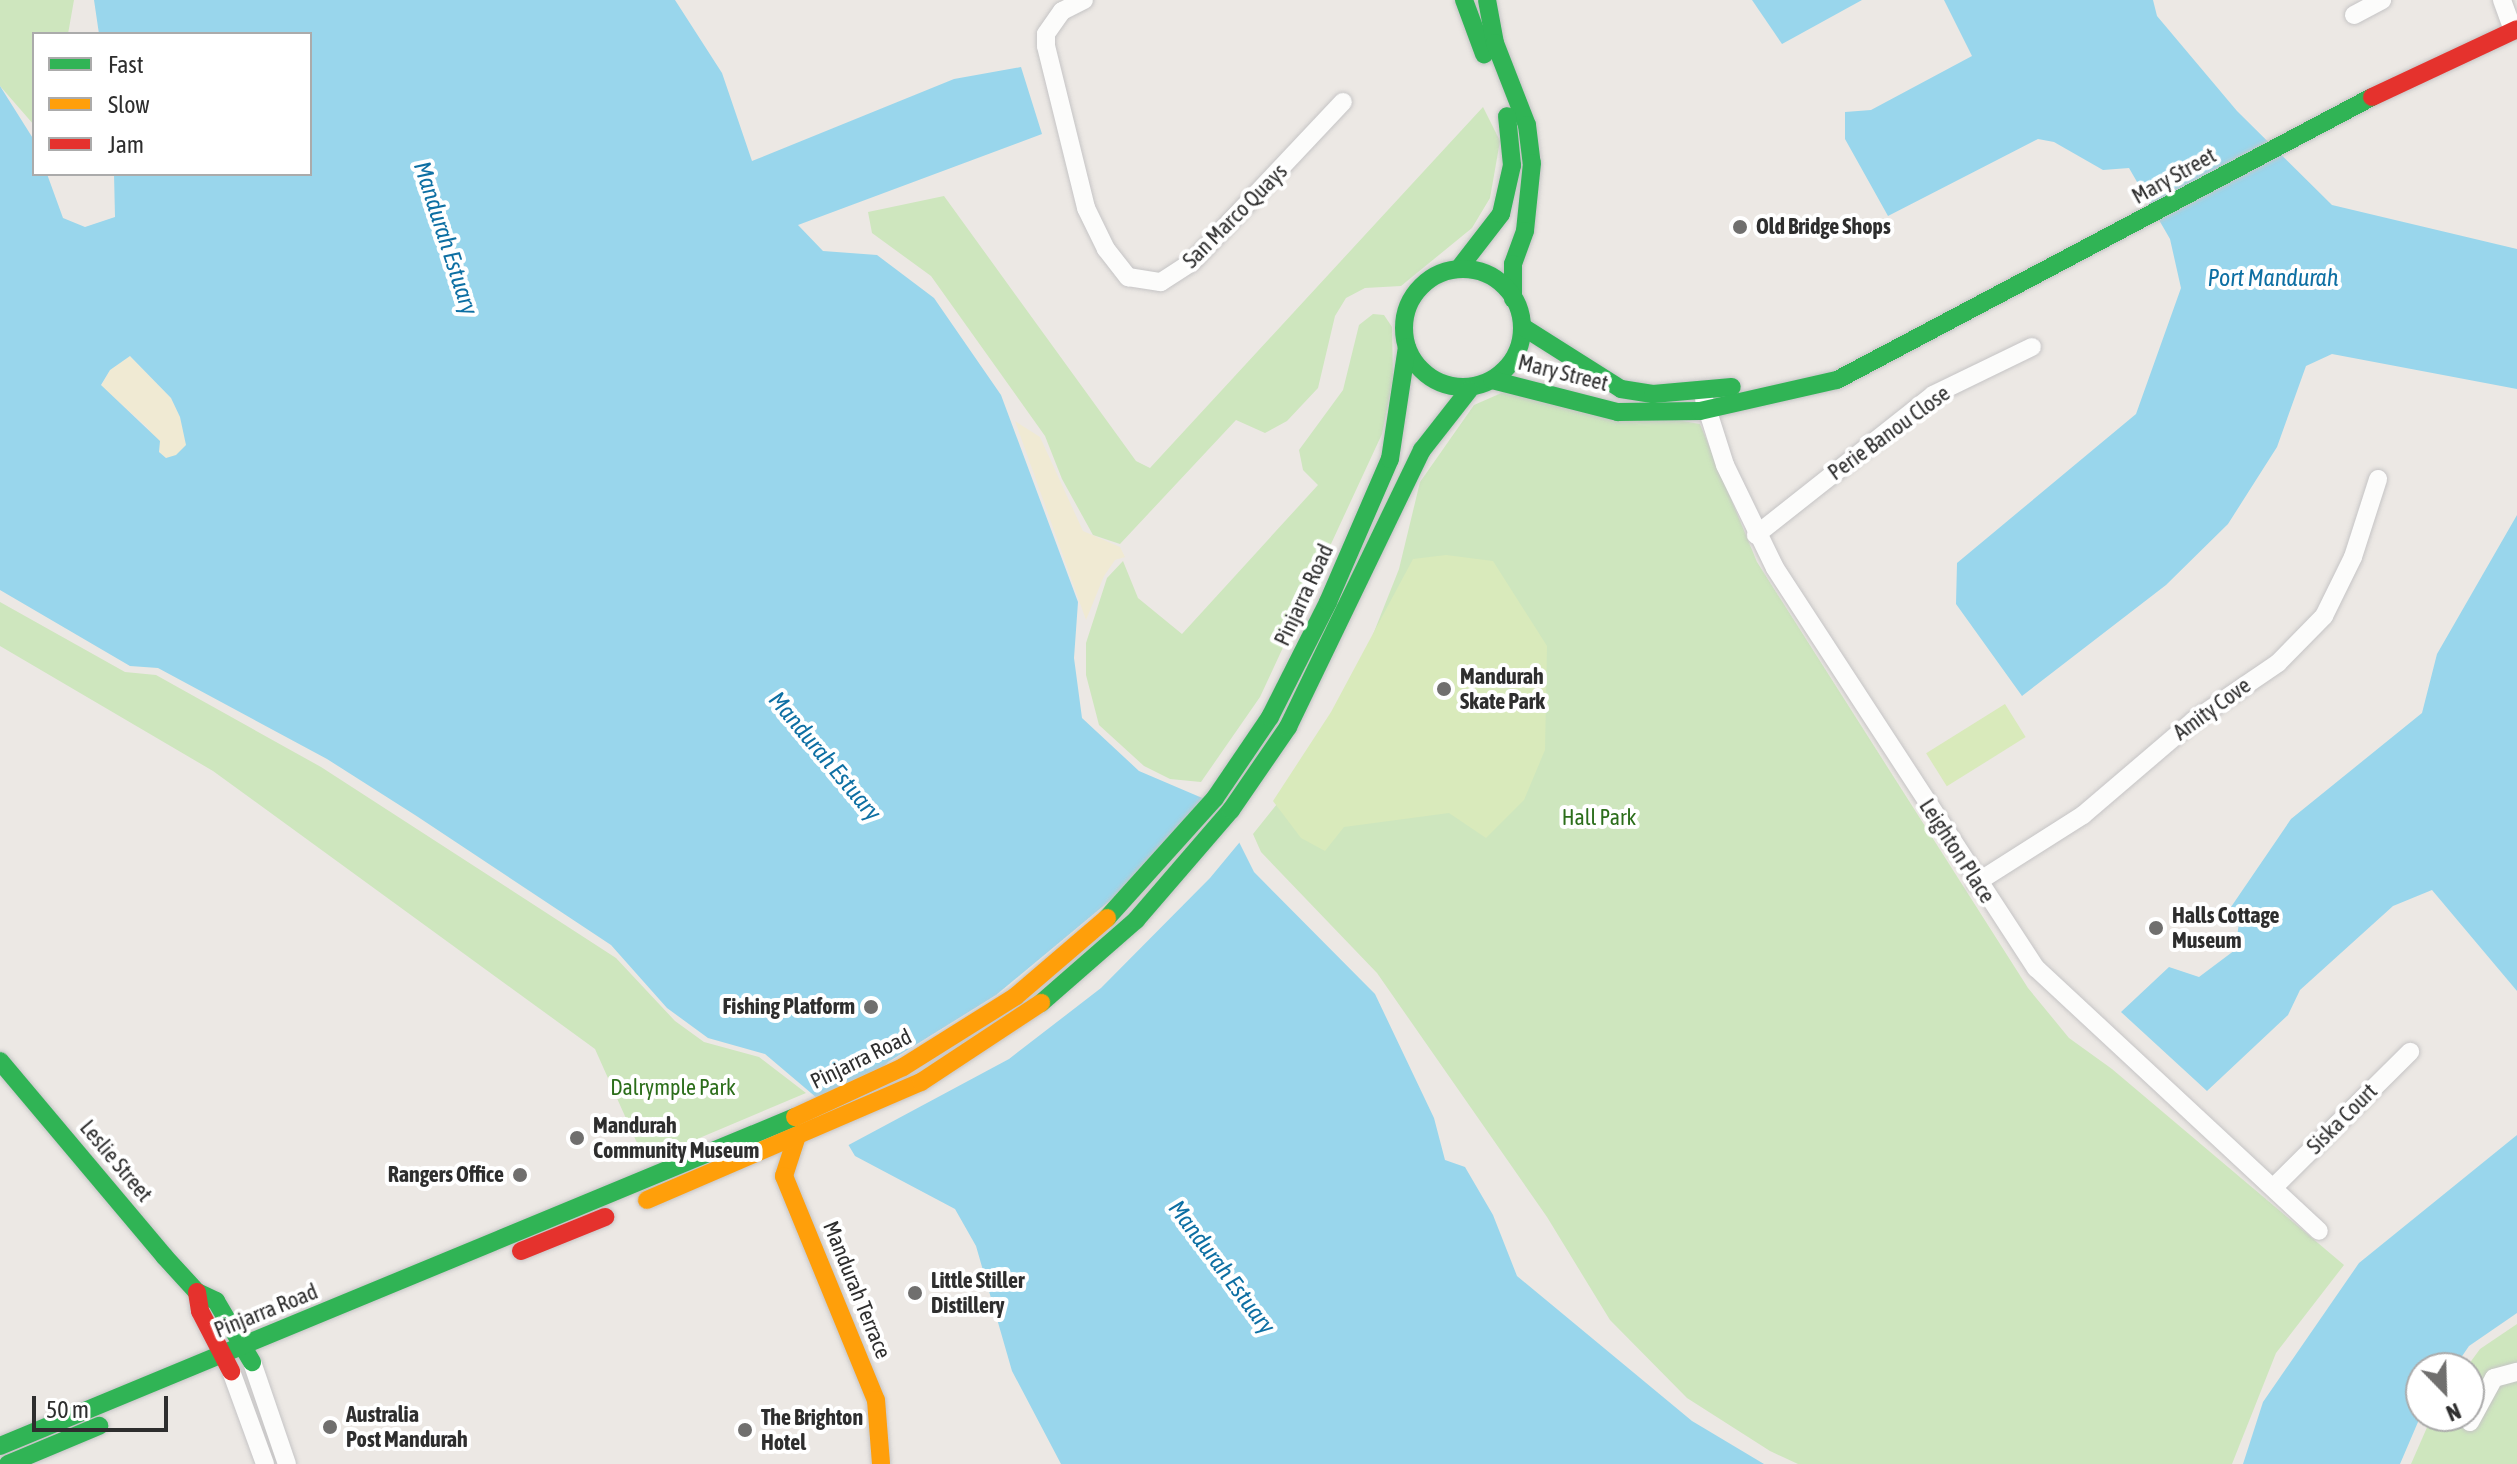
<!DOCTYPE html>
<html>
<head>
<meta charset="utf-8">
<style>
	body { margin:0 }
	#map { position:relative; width:2517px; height:1464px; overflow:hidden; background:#ece8e4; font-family:"Asap Condensed",sans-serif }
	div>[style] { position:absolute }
	.green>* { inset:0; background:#cee6be }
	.sand>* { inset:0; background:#f0ead3 }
	.pitch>* { inset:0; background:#d9eabb; transform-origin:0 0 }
	.water>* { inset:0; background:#99d6ec }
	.pier>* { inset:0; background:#ece8e4 }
	.roads { filter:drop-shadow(0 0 2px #c5c4c5) drop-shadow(0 0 2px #c5c4c5) }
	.street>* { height:18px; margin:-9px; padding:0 9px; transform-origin:9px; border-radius:9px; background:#fcfcfb }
	.fast>* { height:18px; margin:-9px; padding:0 9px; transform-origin:9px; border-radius:9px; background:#30b455 }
	.fast>.ring { margin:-9px; padding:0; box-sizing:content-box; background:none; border:18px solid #30b455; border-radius:50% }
	.slow>* { height:18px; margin:-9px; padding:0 9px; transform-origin:9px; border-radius:9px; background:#ff9f0a }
	.jam>* { height:18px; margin:-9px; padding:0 9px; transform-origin:9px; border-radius:9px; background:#e5322d }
	.dots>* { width:22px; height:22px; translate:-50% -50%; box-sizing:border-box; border:4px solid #fff; border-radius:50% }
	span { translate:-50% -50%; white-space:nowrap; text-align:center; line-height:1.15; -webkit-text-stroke:8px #fff; paint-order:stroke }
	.street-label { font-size:22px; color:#2e2e2e }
	.poi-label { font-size:22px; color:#2e2e2e; font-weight:700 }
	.left { translate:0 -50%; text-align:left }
	.right { translate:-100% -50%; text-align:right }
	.park-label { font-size:22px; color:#2c6e1b }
	.water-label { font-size:24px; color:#0d6fa3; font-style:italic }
	.legend { position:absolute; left:32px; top:32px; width:280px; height:144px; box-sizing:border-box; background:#fff; border:2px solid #ababab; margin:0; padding:10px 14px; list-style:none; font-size:24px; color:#2e2e2e }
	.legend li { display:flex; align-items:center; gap:16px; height:40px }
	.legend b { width:40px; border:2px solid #ababab }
	.north { position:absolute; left:2405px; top:1352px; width:80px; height:80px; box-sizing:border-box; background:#fff; border:2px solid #ababab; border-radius:50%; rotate:157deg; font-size:22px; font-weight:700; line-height:32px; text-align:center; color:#2e2e2e }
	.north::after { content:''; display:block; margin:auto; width:28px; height:36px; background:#706f6e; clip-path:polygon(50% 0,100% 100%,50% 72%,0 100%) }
	.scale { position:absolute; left:32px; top:1396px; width:136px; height:36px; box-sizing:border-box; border:4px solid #2e2e2e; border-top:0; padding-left:10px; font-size:24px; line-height:28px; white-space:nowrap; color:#2e2e2e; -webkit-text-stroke:6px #fff; paint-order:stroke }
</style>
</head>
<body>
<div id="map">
	<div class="green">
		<div style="clip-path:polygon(0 0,74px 0,68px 34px,34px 34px,34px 125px,0 86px)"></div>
		<div style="clip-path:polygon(1483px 107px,1500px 141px,1490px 198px,1472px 228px,1401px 286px,1365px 288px,1346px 298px,1335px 316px,1318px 388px,1287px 421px,1265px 433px,1236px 420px,1120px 544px,1093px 535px,1062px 479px,1045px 436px,931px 276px,872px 233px,868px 212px,944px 196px,1136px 461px,1150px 468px)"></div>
		<div style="clip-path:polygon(1373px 314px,1384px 315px,1392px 327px,1393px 379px,1382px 434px,1260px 697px,1201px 782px,1170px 779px,1144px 766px,1099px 725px,1086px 675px,1086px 643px,1107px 578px,1123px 561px,1138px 598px,1182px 634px,1318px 485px,1303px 470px,1299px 450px,1343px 390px,1359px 325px)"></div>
		<div style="clip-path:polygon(1506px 391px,1700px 424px,1757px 562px,2028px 988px,2069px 1038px,2112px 1069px,2344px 1265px,2276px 1353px,2232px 1464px,1798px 1464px,1770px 1451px,1687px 1398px,1610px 1320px,1547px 1217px,1377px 973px,1261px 852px,1253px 834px,1314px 758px,1345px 705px,1399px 569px,1420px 482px,1474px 405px)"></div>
		<div style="clip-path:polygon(0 602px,125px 672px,156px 675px,321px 767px,616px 958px,675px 1021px,704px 1042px,759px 1057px,806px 1093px,645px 1161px,595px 1049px,213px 771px,0 646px)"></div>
		<div style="clip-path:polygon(2517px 1324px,2517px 1464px,2411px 1464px,2432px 1416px,2469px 1416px,2466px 1368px,2480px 1349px)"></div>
	</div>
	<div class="sand">
		<div style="clip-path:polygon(130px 356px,171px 398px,180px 417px,187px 445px,176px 456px,166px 458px,159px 452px,148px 428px,101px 386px,110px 370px)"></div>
		<div style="clip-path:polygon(1015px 421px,1040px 437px,1083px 531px,1120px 547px,1125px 557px,1115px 560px,1104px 576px,1086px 620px)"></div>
	</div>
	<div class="pitch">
		<div style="clip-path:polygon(1446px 555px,1493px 561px,1547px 646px,1545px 750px,1524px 800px,1486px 838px,1449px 813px,1344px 827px,1325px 851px,1301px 838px,1273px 801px,1331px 712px,1413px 559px)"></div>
		<div style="left:2005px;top:704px;width:39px;height:93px;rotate:58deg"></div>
	</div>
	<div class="water">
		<div style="clip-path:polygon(evenodd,94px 0,675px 0,722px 73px,752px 161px,954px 79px,1021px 67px,1042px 134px,798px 225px,823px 251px,877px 255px,934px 298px,1001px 395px,1078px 602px,1074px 658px,1082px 718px,1139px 771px,1221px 806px,1254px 872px,1375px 994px,1434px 1118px,1445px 1160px,1465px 1167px,1493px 1215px,1517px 1276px,1692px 1421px,1764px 1464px,1061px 1464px,1012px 1371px,976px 1246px,955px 1209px,855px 1156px,824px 1104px,765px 1054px,708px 1038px,667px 1008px,611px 945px,415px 815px,327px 759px,158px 668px,130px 666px,0 590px,0 86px,34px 140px,34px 174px,47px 174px,63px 218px,85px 227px,115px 217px,114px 174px,310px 174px,310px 34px,99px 34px,94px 0,130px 356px,171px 398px,180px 417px,186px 445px,176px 455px,166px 458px,159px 452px,160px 441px,101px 385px,110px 370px,130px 356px)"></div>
		<div style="clip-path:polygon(1752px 0,1862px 0,1782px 44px)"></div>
		<div style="clip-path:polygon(1944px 0,2153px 0,2157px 16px,2237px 111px,2332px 205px,2517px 249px,2517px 389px,2332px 354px,2306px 366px,2277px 447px,2228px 524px,2166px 585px,2022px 696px,1956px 604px,1957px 563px,2136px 414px,2181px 288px,2170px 239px,2129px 168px,2103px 170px,2054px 142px,2038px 139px,1888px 216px,1845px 139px,1845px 112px,1871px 110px,1972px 56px)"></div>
		<div style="clip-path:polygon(2517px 515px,2517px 991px,2432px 890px,2393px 906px,2300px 990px,2288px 1015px,2207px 1091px,2121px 1012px,2169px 967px,2199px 977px,2235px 950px,2239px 923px,2231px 907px,2291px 819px,2422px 713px,2437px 654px)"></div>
		<div style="clip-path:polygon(2517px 1135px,2517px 1313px,2469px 1346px,2454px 1368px,2421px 1368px,2421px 1415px,2400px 1464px,2243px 1464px,2263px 1402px,2359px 1263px)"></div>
	</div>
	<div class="pier">
		<div style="clip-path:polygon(1225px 805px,1244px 837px,1210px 878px,1101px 988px,1009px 1059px,843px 1148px,831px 1125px,888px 1062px,996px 995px)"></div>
	</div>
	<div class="roads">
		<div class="street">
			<div style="left:1084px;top:0;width:25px;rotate:153deg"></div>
			<div style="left:1062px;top:11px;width:28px;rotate:125deg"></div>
			<div style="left:1046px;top:34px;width:12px;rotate:90deg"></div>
			<div style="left:1046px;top:46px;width:167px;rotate:76.1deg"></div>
			<div style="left:1086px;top:208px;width:46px;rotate:64deg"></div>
			<div style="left:1106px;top:249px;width:36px;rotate:52deg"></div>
			<div style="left:1128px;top:277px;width:33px;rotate:9deg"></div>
			<div style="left:1161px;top:282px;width:37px;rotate:-33deg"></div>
			<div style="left:1192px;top:262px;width:220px;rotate:-46.7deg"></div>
			<div style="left:2502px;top:0;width:32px;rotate:70deg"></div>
			<div style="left:2354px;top:15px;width:32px;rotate:-28deg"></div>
			<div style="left:1704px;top:399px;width:69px;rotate:72.3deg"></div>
			<div style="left:1725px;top:465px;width:114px;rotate:64.1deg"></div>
			<div style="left:1775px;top:568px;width:478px;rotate:56.9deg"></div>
			<div style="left:2036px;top:968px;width:386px;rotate:42.9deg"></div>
			<div style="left:1756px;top:535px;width:226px;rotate:-38.3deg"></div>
			<div style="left:1933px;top:395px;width:110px;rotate:-25.9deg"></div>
			<div style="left:1976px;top:883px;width:127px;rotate:-32.4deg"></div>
			<div style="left:2083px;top:815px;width:145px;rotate:-40.5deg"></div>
			<div style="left:2193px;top:721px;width:103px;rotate:-34.3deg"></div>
			<div style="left:2278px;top:663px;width:66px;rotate:-45.6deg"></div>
			<div style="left:2324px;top:616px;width:66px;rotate:-63.8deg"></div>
			<div style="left:2353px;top:557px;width:82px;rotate:-72.2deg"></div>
			<div style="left:2274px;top:1187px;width:192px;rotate:-44.8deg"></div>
			<div style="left:252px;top:1362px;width:108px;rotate:71.1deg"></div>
			<div style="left:231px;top:1371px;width:99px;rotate:69.9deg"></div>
			<div style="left:2470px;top:1422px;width:50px;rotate:-61.4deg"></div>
			<div style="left:2494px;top:1378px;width:24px;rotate:-15deg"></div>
		</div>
		<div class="fast">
			<div style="left:1464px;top:0;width:58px;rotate:69.7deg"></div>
			<div style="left:1487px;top:0;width:44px;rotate:79.5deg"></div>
			<div style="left:1495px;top:43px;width:88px;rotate:68.7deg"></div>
			<div style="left:1527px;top:125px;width:38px;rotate:83deg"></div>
			<div style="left:1532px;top:163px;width:68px;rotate:95.9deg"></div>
			<div style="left:1525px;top:231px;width:35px;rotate:110deg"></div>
			<div style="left:1513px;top:264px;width:35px;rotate:90deg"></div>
			<div style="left:1460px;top:267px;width:67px;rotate:-52.3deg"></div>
			<div style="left:1501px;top:214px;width:50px;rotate:-77.3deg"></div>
			<div style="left:1512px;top:165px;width:49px;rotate:-95.8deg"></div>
			<div class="ring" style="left:1404px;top:269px;width:100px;height:100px"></div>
			<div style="left:1523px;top:327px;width:116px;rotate:32.3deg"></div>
			<div style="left:1621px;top:389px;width:32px;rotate:9deg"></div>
			<div style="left:1653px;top:394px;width:79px;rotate:-5.1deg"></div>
			<div style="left:1492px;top:380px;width:130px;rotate:14.3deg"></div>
			<div style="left:1618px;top:412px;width:82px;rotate:-0.7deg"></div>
			<div style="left:1700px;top:411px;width:140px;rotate:-12.8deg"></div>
			<div style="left:1837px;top:380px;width:605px;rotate:-27.88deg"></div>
			<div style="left:1107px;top:918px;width:161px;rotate:-48deg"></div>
			<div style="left:1215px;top:798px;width:98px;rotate:-55.8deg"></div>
			<div style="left:1270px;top:717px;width:129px;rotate:-63.2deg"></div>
			<div style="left:1328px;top:602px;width:156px;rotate:-66.6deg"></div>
			<div style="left:1390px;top:459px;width:113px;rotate:-81.4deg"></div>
			<div style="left:1041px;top:1003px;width:126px;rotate:-41.1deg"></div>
			<div style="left:1136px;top:920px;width:145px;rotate:-49.2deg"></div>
			<div style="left:1231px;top:810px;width:101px;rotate:-55.5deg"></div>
			<div style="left:1288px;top:727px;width:308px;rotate:-64.2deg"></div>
			<div style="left:1422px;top:450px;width:76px;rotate:-51.9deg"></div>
			<div style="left:0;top:1061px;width:255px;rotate:49.9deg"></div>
			<div style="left:164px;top:1256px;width:49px;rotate:47.5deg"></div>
			<div style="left:197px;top:1292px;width:21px;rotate:25deg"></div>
			<div style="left:216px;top:1301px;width:71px;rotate:59.5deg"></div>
			<div style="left:0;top:1446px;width:860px;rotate:-22.48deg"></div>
			<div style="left:8px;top:1464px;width:99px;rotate:-22.7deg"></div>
		</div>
		<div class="slow">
			<div style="left:795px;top:1117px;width:119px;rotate:-24.8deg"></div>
			<div style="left:903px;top:1067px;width:133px;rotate:-32.1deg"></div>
			<div style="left:1016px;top:996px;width:120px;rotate:-40.6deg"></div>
			<div style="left:796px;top:1139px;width:39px;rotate:108deg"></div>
			<div style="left:784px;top:1176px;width:242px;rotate:67.7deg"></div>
			<div style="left:876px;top:1400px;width:64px;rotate:85.5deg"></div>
			<div style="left:647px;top:1200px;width:298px;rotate:-23.3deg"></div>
			<div style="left:921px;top:1082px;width:144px;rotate:-33.4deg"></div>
		</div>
		<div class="jam">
			<div style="left:2372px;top:97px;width:160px;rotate:-25.1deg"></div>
			<div style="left:521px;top:1251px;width:91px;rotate:-22deg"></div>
			<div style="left:197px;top:1292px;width:19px;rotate:81deg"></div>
			<div style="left:200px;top:1311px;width:68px;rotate:62.7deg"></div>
		</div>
	</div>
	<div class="dots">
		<div style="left:1740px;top:227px;background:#706f6e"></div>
		<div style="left:1444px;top:689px;background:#706f6e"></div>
		<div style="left:2156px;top:928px;background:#706f6e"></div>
		<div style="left:871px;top:1007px;background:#706f6e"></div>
		<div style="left:577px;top:1138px;background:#706f6e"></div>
		<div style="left:520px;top:1175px;background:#706f6e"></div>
		<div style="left:915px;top:1293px;background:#706f6e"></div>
		<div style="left:330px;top:1427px;background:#706f6e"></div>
		<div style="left:745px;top:1430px;background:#706f6e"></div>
	</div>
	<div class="street-label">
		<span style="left:2174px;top:176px;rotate:-29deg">Mary Street</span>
		<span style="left:1235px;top:216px;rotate:-45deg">San Marco Quays</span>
		<span style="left:1563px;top:373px;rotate:14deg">Mary Street</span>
		<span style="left:1889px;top:433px;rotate:-36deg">Perie Banou Close</span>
		<span style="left:1304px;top:595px;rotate:-65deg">Pinjarra Road</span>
		<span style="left:2212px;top:709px;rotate:-36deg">Amity Cove</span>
		<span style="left:1957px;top:851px;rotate:57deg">Leighton Place</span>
		<span style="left:861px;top:1059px;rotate:-26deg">Pinjarra Road</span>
		<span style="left:2342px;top:1119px;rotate:-45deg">Siska Court</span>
		<span style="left:116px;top:1161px;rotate:50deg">Leslie Street</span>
		<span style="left:857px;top:1290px;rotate:68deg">Mandurah Terrace</span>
		<span style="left:266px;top:1311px;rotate:-22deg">Pinjarra Road</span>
	</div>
	<div class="poi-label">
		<span class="left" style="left:1756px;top:227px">Old Bridge Shops</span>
		<span class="left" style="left:1460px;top:689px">Mandurah<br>Skate Park</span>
		<span class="left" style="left:2172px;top:928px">Halls Cottage<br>Museum</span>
		<span class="right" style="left:855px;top:1007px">Fishing Platform</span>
		<span class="left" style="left:593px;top:1138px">Mandurah<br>Community Museum</span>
		<span class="right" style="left:504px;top:1175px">Rangers Office</span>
		<span class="left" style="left:931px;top:1293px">Little Stiller<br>Distillery</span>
		<span class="left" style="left:346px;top:1427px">Australia<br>Post Mandurah</span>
		<span class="left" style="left:761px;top:1430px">The Brighton<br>Hotel</span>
	</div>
	<div class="park-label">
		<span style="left:1599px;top:818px">Hall Park</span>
		<span style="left:673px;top:1088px">Dalrymple Park</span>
	</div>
	<div class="water-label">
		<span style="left:446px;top:238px;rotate:72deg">Mandurah Estuary</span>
		<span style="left:2273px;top:278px">Port Mandurah</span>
		<span style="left:825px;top:756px;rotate:50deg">Mandurah Estuary</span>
		<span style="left:1222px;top:1267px;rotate:53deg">Mandurah Estuary</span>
	</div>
	<ul class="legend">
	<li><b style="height:10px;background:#30b455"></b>Fast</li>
	<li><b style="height:10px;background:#ff9f0a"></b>Slow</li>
	<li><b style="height:10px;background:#e5322d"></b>Jam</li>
	</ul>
	<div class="north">N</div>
	<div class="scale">50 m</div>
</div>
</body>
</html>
